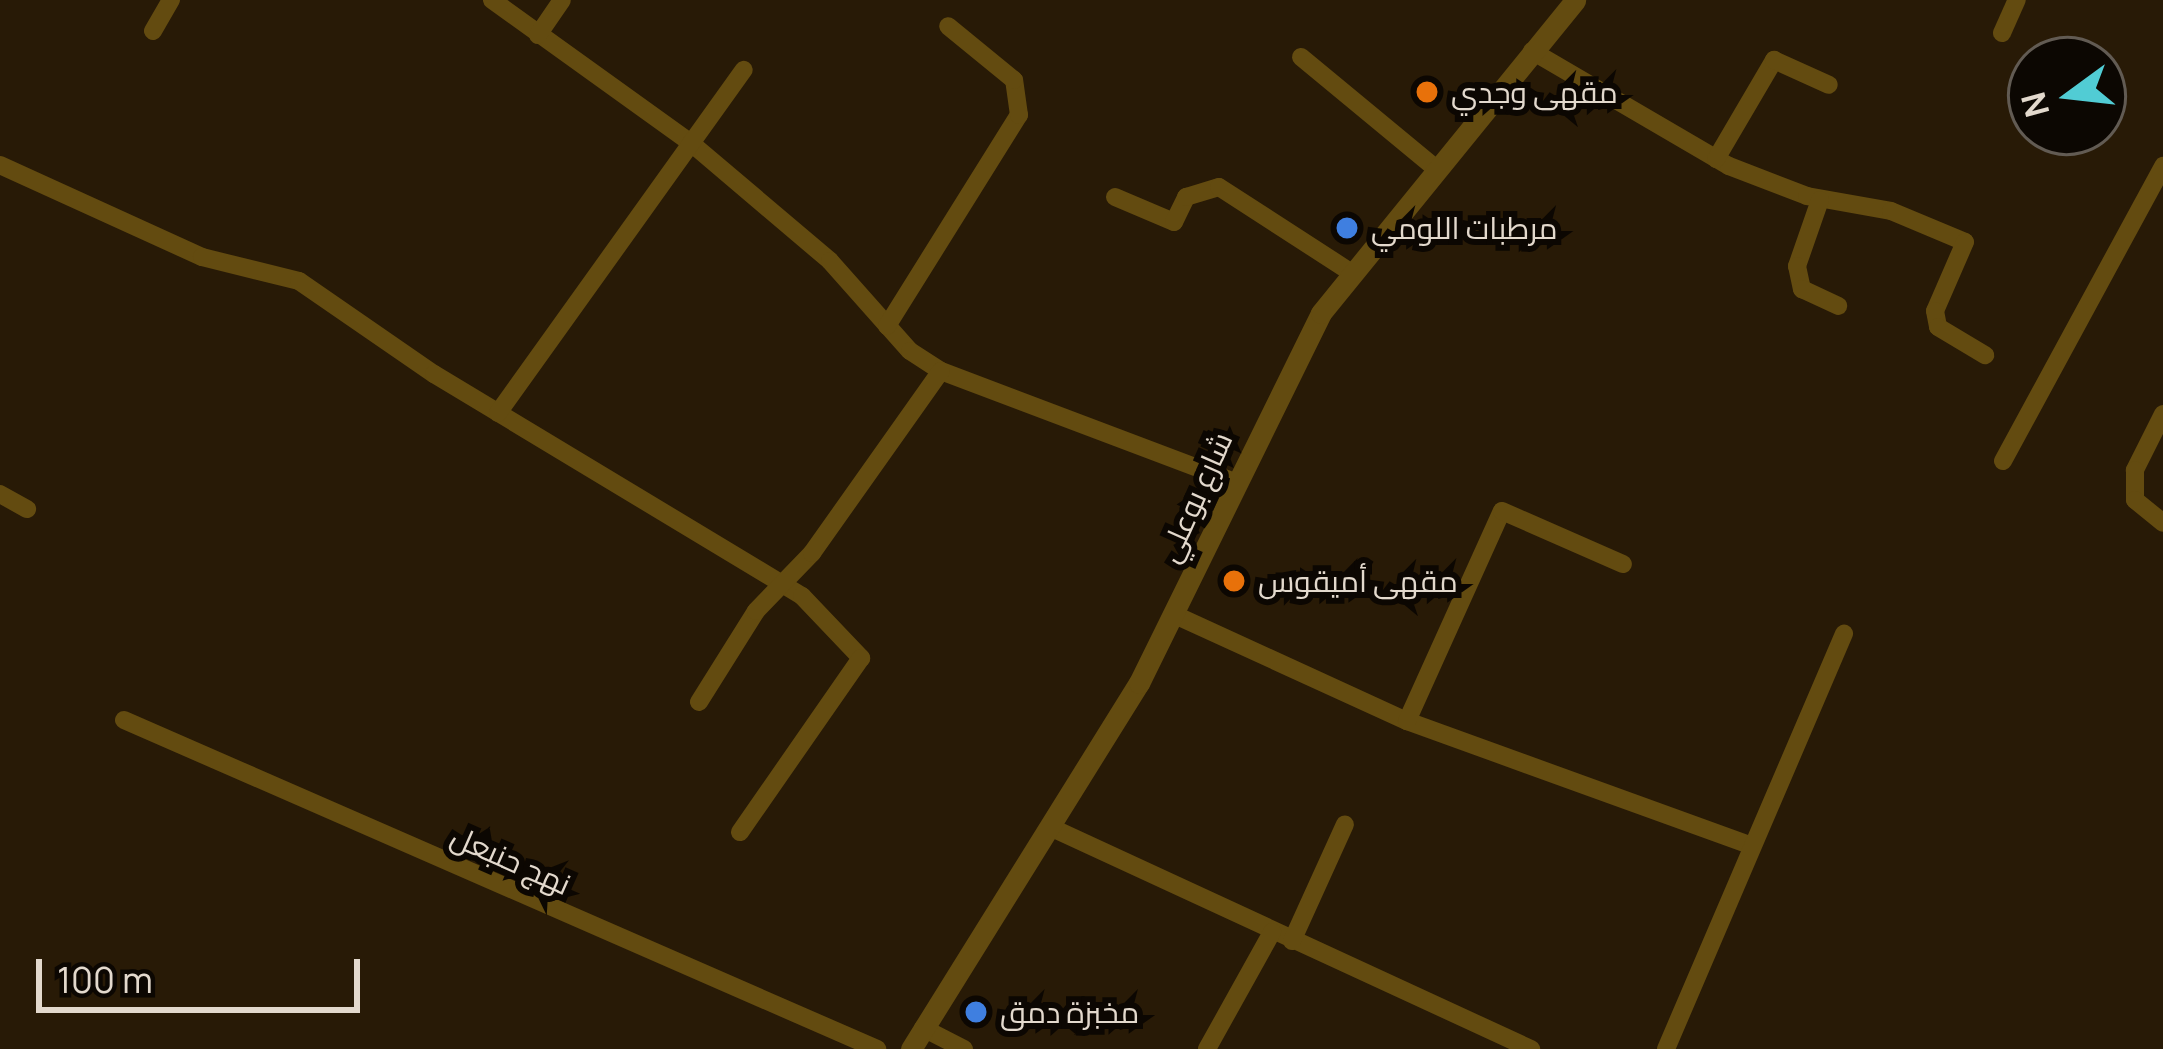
<!DOCTYPE html>
<html>
<head>
<meta charset="utf-8">
<style>
	body { margin:0 }
	#map { position:relative; width:2163px; height:1049px; overflow:hidden; background:#281a06; font-family:Manrope,Cairo,sans-serif }
	div>[style] { position:absolute }
	.minor>* { height:18px; margin:-9px; padding:0 9px; transform-origin:9px; border-radius:9px; background:#634b10 }
	.tertiary>* { height:21px; margin:-10.5px; padding:0 10.5px; transform-origin:10.5px; border-radius:10.5px; background:#634b10 }
	.dots>* { width:33px; height:33px; translate:-50% -50%; box-sizing:border-box; border:6px solid #0c0702; border-radius:50% }
	span { translate:-50% -50%; white-space:nowrap; text-align:center; line-height:1.15; -webkit-text-stroke:12px #0c0702; paint-order:stroke }
	.poi-label { font-size:30px; color:#e3d9cd }
	.left { translate:0 -50%; text-align:left }
	.street-label { font-size:30px; color:#e3d9cd }
	.north { position:absolute; left:2007px; top:36px; width:120px; height:120px; box-sizing:border-box; background:#0c0702; border:3px solid #625b53; border-radius:50%; rotate:255deg; font-size:33px; font-weight:700; line-height:48px; text-align:center; color:#e3d9cd }
	.north::after { content:''; display:block; margin:auto; width:42px; height:54px; background:#51ccd4; clip-path:polygon(50% 0,100% 100%,50% 72%,0 100%) }
	.scale { position:absolute; left:36px; top:959px; width:324px; height:54px; box-sizing:border-box; border:6px solid #e3d9cd; border-top:0; padding-left:15px; font-size:36px; line-height:42px; white-space:nowrap; color:#e3d9cd; -webkit-text-stroke:9px #0c0702; paint-order:stroke }
</style>
</head>
<body>
<div id="map">
	<div class="minor">
		<div style="left:492px;top:0;width:245px;rotate:35.7deg"></div>
		<div style="left:691px;top:143px;width:182px;rotate:40.3deg"></div>
		<div style="left:830px;top:261px;width:120px;rotate:48.4deg"></div>
		<div style="left:910px;top:351px;width:37px;rotate:33deg"></div>
		<div style="left:941px;top:371px;width:313px;rotate:20.7deg"></div>
		<div style="left:153px;top:31px;width:36px;rotate:-60deg"></div>
		<div style="left:2002px;top:33px;width:36px;rotate:-66deg"></div>
		<div style="left:538px;top:35px;width:42px;rotate:-55.6deg"></div>
		<div style="left:1532px;top:51px;width:228px;rotate:30.3deg"></div>
		<div style="left:1729px;top:166px;width:84px;rotate:21deg"></div>
		<div style="left:1807px;top:196px;width:85px;rotate:10.1deg"></div>
		<div style="left:1891px;top:211px;width:80px;rotate:22.7deg"></div>
		<div style="left:1965px;top:242px;width:75px;rotate:113.5deg"></div>
		<div style="left:1935px;top:311px;width:16px;rotate:79deg"></div>
		<div style="left:1938px;top:327px;width:55px;rotate:30.8deg"></div>
		<div style="left:1301px;top:57px;width:173px;rotate:39.6deg"></div>
		<div style="left:1716px;top:159px;width:115px;rotate:-59.6deg"></div>
		<div style="left:1774px;top:60px;width:60px;rotate:24.4deg"></div>
		<div style="left:0;top:165px;width:222px;rotate:24.5deg"></div>
		<div style="left:202px;top:257px;width:100px;rotate:13.9deg"></div>
		<div style="left:299px;top:281px;width:164px;rotate:34.6deg"></div>
		<div style="left:434px;top:374px;width:430px;rotate:31.1deg"></div>
		<div style="left:802px;top:596px;width:86px;rotate:46.4deg"></div>
		<div style="left:861px;top:658px;width:212px;rotate:124.8deg"></div>
		<div style="left:1115px;top:197px;width:64px;rotate:23deg"></div>
		<div style="left:1174px;top:222px;width:28px;rotate:-64deg"></div>
		<div style="left:1186px;top:197px;width:34px;rotate:-17deg"></div>
		<div style="left:1219px;top:187px;width:155px;rotate:32.9deg"></div>
		<div style="left:1820px;top:200px;width:70px;rotate:109.2deg"></div>
		<div style="left:1797px;top:266px;width:24px;rotate:78deg"></div>
		<div style="left:1802px;top:289px;width:40px;rotate:25deg"></div>
		<div style="left:887px;top:326px;width:249px;rotate:-58deg"></div>
		<div style="left:1019px;top:115px;width:35px;rotate:-98deg"></div>
		<div style="left:1014px;top:80px;width:85px;rotate:-140.7deg"></div>
		<div style="left:498px;top:413px;width:422px;rotate:-54.4deg"></div>
		<div style="left:2163px;top:414px;width:63px;rotate:116.6deg"></div>
		<div style="left:2135px;top:470px;width:30px;rotate:90deg"></div>
		<div style="left:2135px;top:500px;width:36px;rotate:39deg"></div>
		<div style="left:2003px;top:461px;width:336px;rotate:-61.5deg"></div>
		<div style="left:0;top:494px;width:31px;rotate:29deg"></div>
		<div style="left:1175px;top:615px;width:255px;rotate:24.6deg"></div>
		<div style="left:1407px;top:721px;width:364px;rotate:19.9deg"></div>
		<div style="left:699px;top:702px;width:107px;rotate:-57.9deg"></div>
		<div style="left:756px;top:611px;width:81px;rotate:-46deg"></div>
		<div style="left:812px;top:553px;width:223px;rotate:-54.7deg"></div>
		<div style="left:124px;top:720px;width:822px;rotate:23.6deg"></div>
		<div style="left:1407px;top:721px;width:230px;rotate:-65.7deg"></div>
		<div style="left:1502px;top:511px;width:132px;rotate:23.7deg"></div>
		<div style="left:1050px;top:827px;width:530px;rotate:24.78deg"></div>
		<div style="left:1292px;top:941px;width:128px;rotate:-65.6deg"></div>
		<div style="left:923px;top:1028px;width:46px;rotate:27.1deg"></div>
		<div style="left:1207px;top:1049px;width:134px;rotate:-60.9deg"></div>
		<div style="left:1666px;top:1049px;width:452px;rotate:-66.8deg"></div>
	</div>
	<div class="tertiary">
		<div style="left:911px;top:1049px;width:431px;rotate:-58.1deg"></div>
		<div style="left:1139px;top:683px;width:412px;rotate:-63.8deg"></div>
		<div style="left:1321px;top:313px;width:403px;rotate:-50.9deg"></div>
	</div>
	<div class="dots">
		<div style="left:1427px;top:92px;background:#e8710a"></div>
		<div style="left:1347px;top:228px;background:#3f7fe0"></div>
		<div style="left:1234px;top:581px;background:#e8710a"></div>
		<div style="left:976px;top:1012px;background:#3f7fe0"></div>
	</div>
	<div class="poi-label">
		<span class="left" style="left:1451px;top:92px">مقهى وجدي</span>
		<span class="left" style="left:1371px;top:228px">مرطبات اللومي</span>
		<span class="left" style="left:1258px;top:581px">مقهى أميقوس</span>
		<span class="left" style="left:1000px;top:1012px">مخبزة دمق</span>
	</div>
	<div class="street-label">
		<span style="left:1195px;top:497px;rotate:-66deg">شارع بوعلي</span>
		<span style="left:511px;top:860px;rotate:24deg">نهج حنبعل</span>
	</div>
	<div class="north">N</div>
	<div class="scale">100 m</div>
</div>
</body>
</html>
